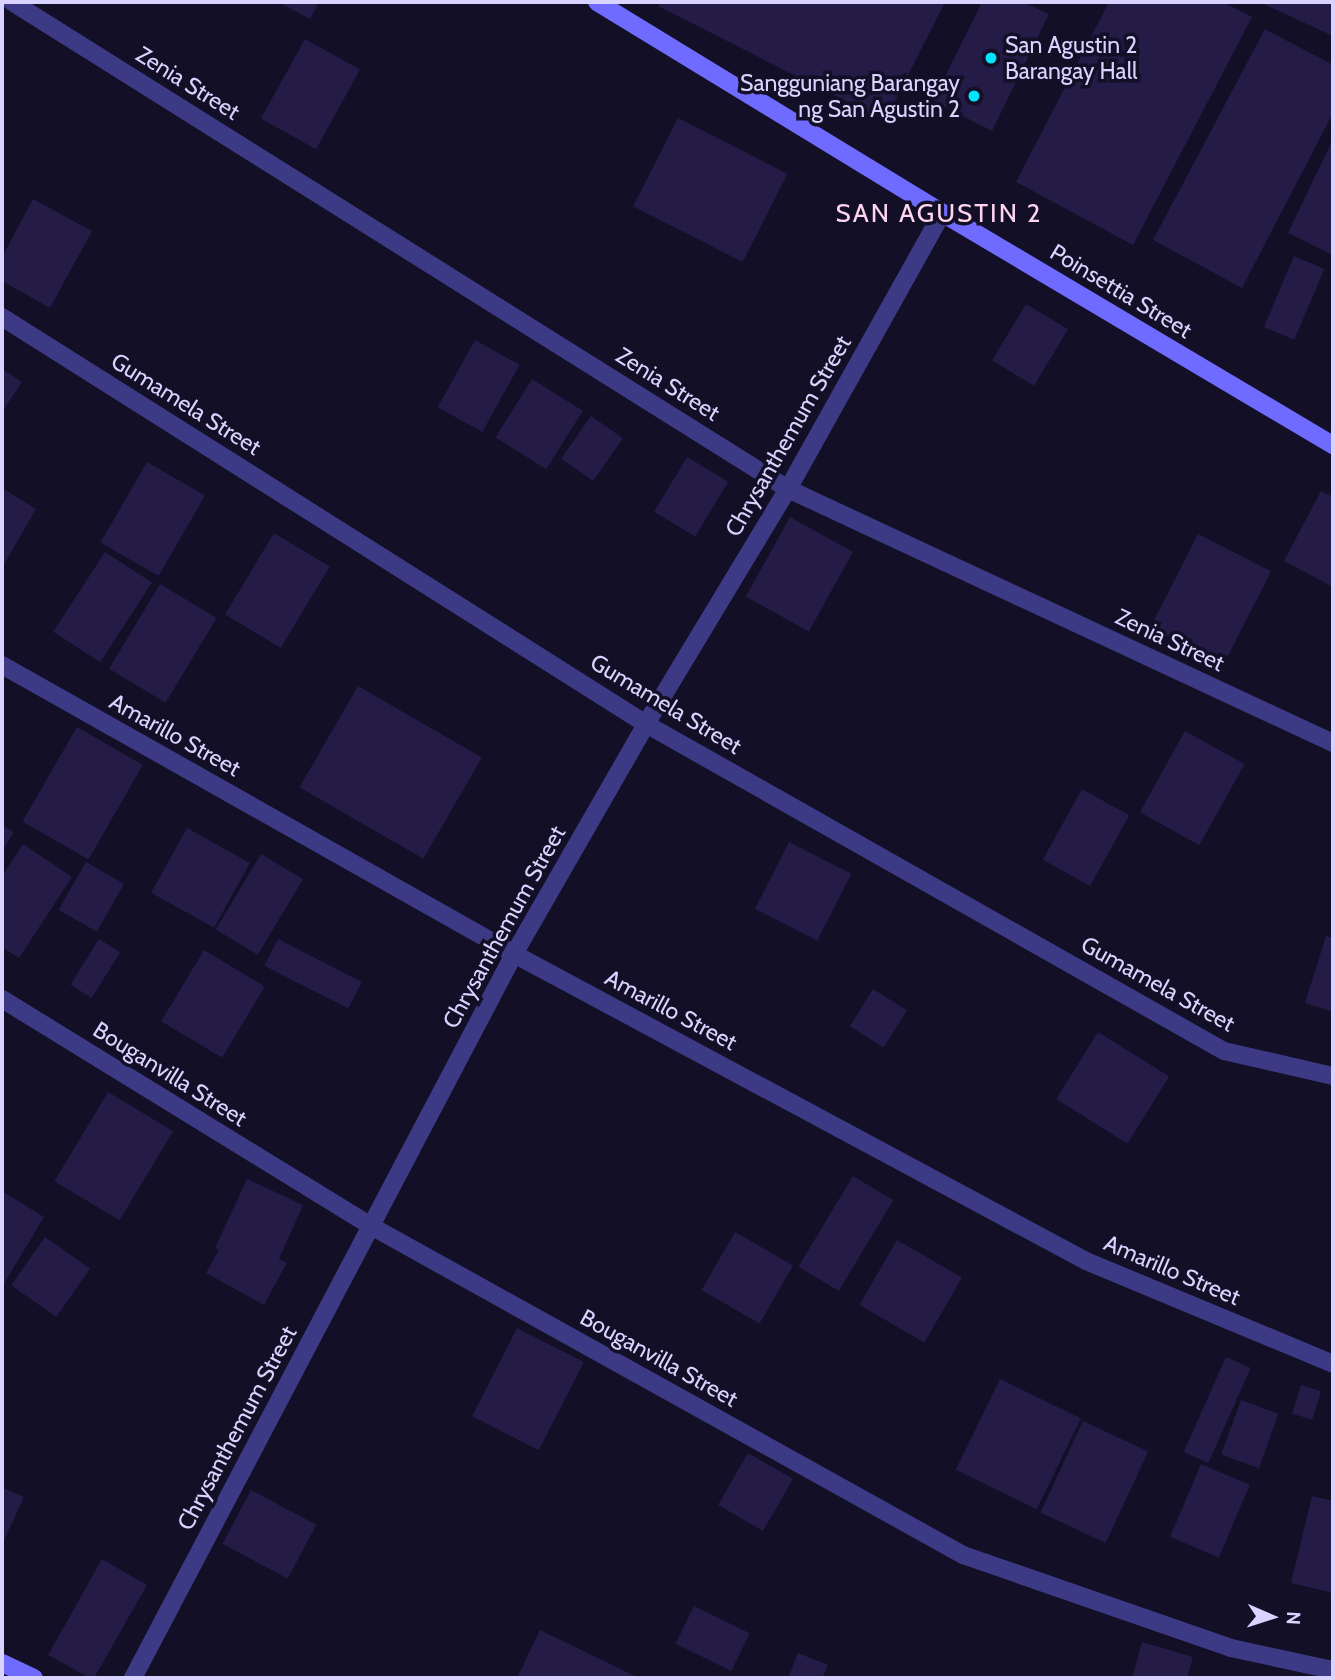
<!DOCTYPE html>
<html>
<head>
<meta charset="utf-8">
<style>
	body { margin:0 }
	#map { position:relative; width:1335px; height:1680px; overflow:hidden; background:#130f26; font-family:Cabin,sans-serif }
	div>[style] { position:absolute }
	.building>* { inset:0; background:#241b47; transform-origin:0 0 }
	.street>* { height:18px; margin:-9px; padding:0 9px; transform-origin:9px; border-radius:9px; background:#3d3a85 }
	.secondary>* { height:18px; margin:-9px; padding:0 9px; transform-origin:9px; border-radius:9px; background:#6f6bff }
	.dots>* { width:19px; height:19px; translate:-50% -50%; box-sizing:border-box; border:4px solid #130f26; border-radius:50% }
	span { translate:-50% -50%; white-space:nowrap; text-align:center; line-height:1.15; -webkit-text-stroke:7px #130f26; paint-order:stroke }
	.poi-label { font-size:23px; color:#d9d4ff }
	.left { translate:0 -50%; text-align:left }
	.right { translate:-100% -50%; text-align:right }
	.street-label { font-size:23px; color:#d9d4ff }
	.quarter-label { font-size:26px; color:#ffd6f0; letter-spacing:2px }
	.frame { position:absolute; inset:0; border:4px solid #d9d4ff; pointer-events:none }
	.north { position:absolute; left:1237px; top:1582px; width:70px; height:70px; -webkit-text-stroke:5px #130f26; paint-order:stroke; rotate:93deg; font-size:19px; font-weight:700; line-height:28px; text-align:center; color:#d9d4ff }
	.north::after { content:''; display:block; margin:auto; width:24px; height:32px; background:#d9d4ff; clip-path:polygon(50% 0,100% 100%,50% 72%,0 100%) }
</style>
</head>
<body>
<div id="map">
	<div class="building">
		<div style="clip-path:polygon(278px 2px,319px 2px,310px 19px)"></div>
		<div style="clip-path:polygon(661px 2px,945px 2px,885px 121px,658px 6px)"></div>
		<div style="clip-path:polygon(982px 2px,1023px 2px,1049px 14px,992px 131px,933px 101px)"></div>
		<div style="clip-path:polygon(1109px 2px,1223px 2px,1252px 17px,1133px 245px,1016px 182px)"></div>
		<div style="clip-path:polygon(1259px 2px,1333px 2px,1333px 36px)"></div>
		<div style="clip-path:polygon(1265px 29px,1333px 65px,1333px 113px,1242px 288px,1153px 240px)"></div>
		<div style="left:305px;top:39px;width:63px;height:91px;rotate:29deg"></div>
		<div style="left:678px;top:118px;width:123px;height:99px;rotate:27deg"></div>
		<div style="clip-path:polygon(1333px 139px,1333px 255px,1288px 233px)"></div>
		<div style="clip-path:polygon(33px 199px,92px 231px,50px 308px,2px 281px,2px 257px)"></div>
		<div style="left:1294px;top:256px;width:33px;height:77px;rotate:23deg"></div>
		<div style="left:1026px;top:304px;width:49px;height:66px;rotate:31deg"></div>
		<div style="left:475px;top:340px;width:51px;height:77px;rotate:29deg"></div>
		<div style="clip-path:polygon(2px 369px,22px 382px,2px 412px)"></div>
		<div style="left:532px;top:379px;width:60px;height:69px;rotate:32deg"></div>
		<div style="left:591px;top:416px;width:39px;height:52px;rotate:35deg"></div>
		<div style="left:687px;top:457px;width:48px;height:64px;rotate:31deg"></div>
		<div style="left:147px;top:462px;width:67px;height:93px;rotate:30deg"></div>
		<div style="clip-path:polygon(2px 488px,36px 509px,2px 568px)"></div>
		<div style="clip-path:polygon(1321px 491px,1333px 497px,1333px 587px,1284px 561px)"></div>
		<div style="left:790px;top:517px;width:72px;height:91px;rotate:29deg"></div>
		<div style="left:274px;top:533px;width:65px;height:95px;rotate:31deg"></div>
		<div style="left:1198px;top:534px;width:82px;height:105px;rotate:27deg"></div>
		<div style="left:105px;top:552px;width:56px;height:95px;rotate:33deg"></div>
		<div style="left:160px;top:584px;width:66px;height:99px;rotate:31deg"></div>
		<div style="left:358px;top:686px;width:143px;height:117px;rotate:30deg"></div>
		<div style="left:77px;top:727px;width:76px;height:109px;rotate:30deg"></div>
		<div style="left:1185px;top:731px;width:68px;height:93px;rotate:29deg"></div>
		<div style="left:1082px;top:789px;width:54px;height:81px;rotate:29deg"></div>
		<div style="clip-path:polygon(2px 825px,14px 832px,2px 851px)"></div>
		<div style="left:187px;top:828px;width:72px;height:74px;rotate:29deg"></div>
		<div style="left:789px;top:842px;width:70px;height:75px;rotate:27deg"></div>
		<div style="clip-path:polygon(23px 844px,72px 877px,19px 958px,2px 947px,2px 876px)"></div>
		<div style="left:261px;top:854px;width:49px;height:88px;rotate:31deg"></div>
		<div style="left:86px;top:862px;width:44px;height:55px;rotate:30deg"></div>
		<div style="clip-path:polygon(1326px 936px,1333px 938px,1333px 1012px,1305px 1003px)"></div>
		<div style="left:99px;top:939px;width:25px;height:54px;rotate:32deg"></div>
		<div style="left:278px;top:939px;width:94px;height:30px;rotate:27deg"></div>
		<div style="left:204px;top:950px;width:71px;height:83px;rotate:31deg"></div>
		<div style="left:873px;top:989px;width:40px;height:44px;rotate:32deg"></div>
		<div style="left:1098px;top:1032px;width:84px;height:79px;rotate:32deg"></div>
		<div style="left:108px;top:1092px;width:76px;height:104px;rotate:31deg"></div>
		<div style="left:853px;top:1176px;width:47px;height:106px;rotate:31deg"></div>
		<div style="clip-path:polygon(247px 1179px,303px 1205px,279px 1259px,287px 1263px,264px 1305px,206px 1273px,219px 1250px,215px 1248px)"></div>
		<div style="clip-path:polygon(2px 1191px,44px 1217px,2px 1287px)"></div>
		<div style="left:735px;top:1232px;width:67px;height:67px;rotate:30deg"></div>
		<div style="left:45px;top:1237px;width:55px;height:59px;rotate:35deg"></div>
		<div style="left:897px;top:1240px;width:75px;height:75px;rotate:30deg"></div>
		<div style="left:517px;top:1328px;width:75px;height:99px;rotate:27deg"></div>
		<div style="left:1226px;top:1357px;width:27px;height:104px;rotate:24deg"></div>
		<div style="left:1000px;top:1379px;width:90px;height:101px;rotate:26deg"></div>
		<div style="left:1301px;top:1385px;width:21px;height:30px;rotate:17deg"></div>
		<div style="left:1241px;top:1400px;width:40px;height:58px;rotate:20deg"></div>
		<div style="left:1083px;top:1421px;width:72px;height:101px;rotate:25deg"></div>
		<div style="left:748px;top:1453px;width:52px;height:60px;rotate:30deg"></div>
		<div style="left:1201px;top:1464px;width:53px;height:79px;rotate:23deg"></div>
		<div style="clip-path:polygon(2px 1487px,24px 1497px,2px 1545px)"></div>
		<div style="left:251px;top:1490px;width:74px;height:61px;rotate:28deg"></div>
		<div style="clip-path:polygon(1312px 1496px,1333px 1501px,1333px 1593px,1291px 1583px)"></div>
		<div style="clip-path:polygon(102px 1559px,147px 1585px,94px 1678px,90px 1678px,48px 1655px)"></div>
		<div style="left:694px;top:1606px;width:62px;height:42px;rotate:26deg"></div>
		<div style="clip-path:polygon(540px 1630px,639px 1678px,517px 1678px)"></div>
		<div style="clip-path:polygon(1142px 1642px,1193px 1657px,1187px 1678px,1132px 1678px)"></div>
		<div style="clip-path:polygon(798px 1653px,828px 1665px,822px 1678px,788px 1678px)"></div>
	</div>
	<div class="street">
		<div style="left:12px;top:2px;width:916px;rotate:32.11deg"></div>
		<div style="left:788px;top:489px;width:601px;rotate:24.99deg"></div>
		<div style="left:2px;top:317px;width:762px;rotate:32.29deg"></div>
		<div style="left:646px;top:724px;width:664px;rotate:29.5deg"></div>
		<div style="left:1224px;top:1051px;width:112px;rotate:12.9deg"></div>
		<div style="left:2px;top:665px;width:588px;rotate:29.44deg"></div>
		<div style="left:514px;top:954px;width:649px;rotate:28.22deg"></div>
		<div style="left:1086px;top:1261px;width:268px;rotate:22.6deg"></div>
		<div style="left:2px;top:999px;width:433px;rotate:31.6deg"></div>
		<div style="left:371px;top:1226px;width:677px;rotate:29.06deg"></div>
		<div style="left:963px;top:1555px;width:284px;rotate:19.1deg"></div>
		<div style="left:1231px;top:1648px;width:104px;rotate:12.2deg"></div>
		<div style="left:133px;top:1678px;width:818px;rotate:-62.24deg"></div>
		<div style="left:514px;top:954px;width:265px;rotate:-60.1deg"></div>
		<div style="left:646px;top:724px;width:275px;rotate:-58.9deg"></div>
		<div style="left:788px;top:489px;width:316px;rotate:-60.8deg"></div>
	</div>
	<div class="secondary">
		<div style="left:597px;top:2px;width:404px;rotate:31.4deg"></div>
		<div style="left:942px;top:213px;width:455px;rotate:30.7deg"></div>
		<div style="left:2px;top:1663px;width:35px;rotate:25deg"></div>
	</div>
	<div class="dots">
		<div style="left:991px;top:58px;background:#00e5ff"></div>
		<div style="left:974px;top:96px;background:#00e5ff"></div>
	</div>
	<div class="poi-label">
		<span class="left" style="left:1005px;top:58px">San Agustin 2<br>Barangay Hall</span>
		<span class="right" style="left:960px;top:96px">Sangguniang Barangay<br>ng San Agustin 2</span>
	</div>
	<div class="street-label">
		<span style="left:188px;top:83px;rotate:32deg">Zenia Street</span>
		<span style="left:1121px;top:291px;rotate:31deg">Poinsettia Street</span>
		<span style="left:668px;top:384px;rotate:32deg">Zenia Street</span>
		<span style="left:186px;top:404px;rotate:32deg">Gumamela Street</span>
		<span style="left:788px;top:436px;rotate:-60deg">Chrysanthemum Street</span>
		<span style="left:1170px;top:640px;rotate:25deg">Zenia Street</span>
		<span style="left:666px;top:704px;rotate:31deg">Gumamela Street</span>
		<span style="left:175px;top:735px;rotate:29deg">Amarillo Street</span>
		<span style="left:504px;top:927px;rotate:-61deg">Chrysanthemum Street</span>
		<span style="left:1158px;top:984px;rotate:29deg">Gumamela Street</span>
		<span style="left:671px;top:1010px;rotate:28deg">Amarillo Street</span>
		<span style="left:170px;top:1074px;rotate:32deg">Bouganvilla Street</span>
		<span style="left:1172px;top:1270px;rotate:23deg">Amarillo Street</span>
		<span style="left:659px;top:1358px;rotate:29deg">Bouganvilla Street</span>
		<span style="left:237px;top:1428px;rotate:-62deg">Chrysanthemum Street</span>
	</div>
	<div class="quarter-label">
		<span style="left:939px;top:214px">SAN AGUSTIN 2</span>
	</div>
	<div class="frame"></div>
	<div class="north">N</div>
</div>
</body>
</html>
